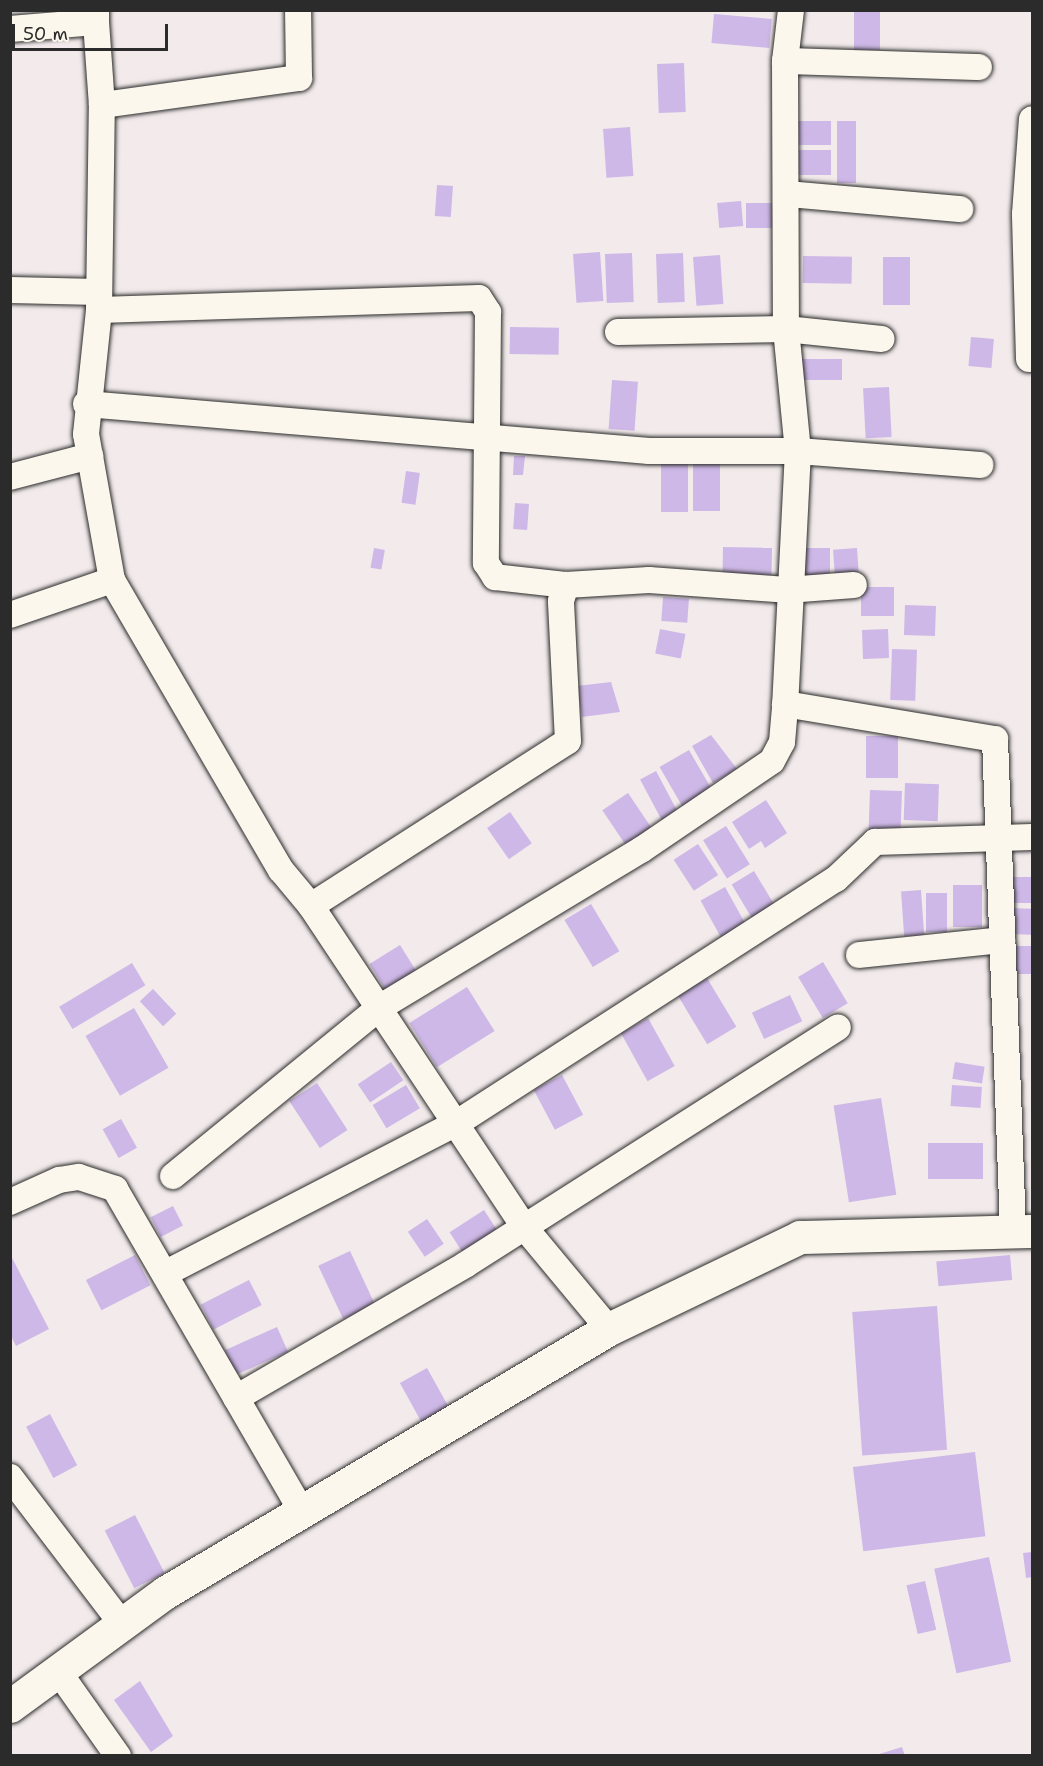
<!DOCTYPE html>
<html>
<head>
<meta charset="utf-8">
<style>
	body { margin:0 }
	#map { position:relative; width:1043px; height:1766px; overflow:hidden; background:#f2eaeb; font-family:"Shantell Sans",sans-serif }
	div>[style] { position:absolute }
	.building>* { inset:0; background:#ceb8e7; transform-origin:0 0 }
	.roads { filter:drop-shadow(0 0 2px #2b2b2b) drop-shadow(0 0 2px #2b2b2b) }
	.street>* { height:26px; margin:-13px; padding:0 13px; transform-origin:13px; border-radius:13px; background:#fbf7ec }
	.secondary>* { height:33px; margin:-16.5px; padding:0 16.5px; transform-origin:16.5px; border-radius:16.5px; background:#fbf7ec }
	span { translate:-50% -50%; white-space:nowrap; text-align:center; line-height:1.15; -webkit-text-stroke:4.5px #fbf7ec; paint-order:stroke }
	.frame { position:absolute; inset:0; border:12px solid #2b2b2b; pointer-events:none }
	.scale { position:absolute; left:12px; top:24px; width:156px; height:27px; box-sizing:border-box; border:3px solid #2b2b2b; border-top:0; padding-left:8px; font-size:18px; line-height:21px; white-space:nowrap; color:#2b2b2b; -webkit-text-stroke:4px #fbf7ec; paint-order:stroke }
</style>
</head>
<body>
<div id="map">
	<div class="building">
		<div style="left:854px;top:10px;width:26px;height:40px"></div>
		<div style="left:714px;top:14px;width:58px;height:29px;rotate:5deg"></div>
		<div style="left:684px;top:63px;width:49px;height:27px;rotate:88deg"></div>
		<div style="left:798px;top:121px;width:33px;height:24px"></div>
		<div style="left:837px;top:121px;width:19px;height:62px"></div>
		<div style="left:630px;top:127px;width:49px;height:27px;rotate:86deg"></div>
		<div style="left:797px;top:150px;width:34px;height:25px"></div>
		<div style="left:437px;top:185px;width:16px;height:31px;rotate:4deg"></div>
		<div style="left:741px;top:201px;width:25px;height:24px;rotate:85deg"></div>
		<div style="left:746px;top:203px;width:28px;height:25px"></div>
		<div style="left:600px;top:252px;width:49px;height:27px;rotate:86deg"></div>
		<div style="left:632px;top:253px;width:49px;height:27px;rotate:88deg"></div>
		<div style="left:683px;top:253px;width:49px;height:27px;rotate:88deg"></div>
		<div style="left:720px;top:255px;width:49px;height:27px;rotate:86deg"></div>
		<div style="left:803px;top:256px;width:49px;height:27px;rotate:1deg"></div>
		<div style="left:883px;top:257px;width:27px;height:48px"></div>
		<div style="left:510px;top:327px;width:49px;height:27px;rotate:1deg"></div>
		<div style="left:971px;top:337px;width:23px;height:29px;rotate:5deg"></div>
		<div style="left:842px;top:359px;width:21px;height:42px;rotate:90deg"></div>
		<div style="left:612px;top:380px;width:26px;height:49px;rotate:4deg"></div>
		<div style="left:889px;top:387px;width:50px;height:26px;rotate:87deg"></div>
		<div style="clip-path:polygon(514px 456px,525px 456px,523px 475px,513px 475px)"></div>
		<div style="left:693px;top:462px;width:27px;height:49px"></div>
		<div style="left:661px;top:463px;width:27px;height:49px"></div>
		<div style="left:406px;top:471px;width:14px;height:32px;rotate:8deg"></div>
		<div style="left:515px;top:503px;width:14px;height:26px;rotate:4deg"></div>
		<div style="left:723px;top:547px;width:49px;height:27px;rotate:1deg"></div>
		<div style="left:374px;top:548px;width:11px;height:20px;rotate:10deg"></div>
		<div style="left:830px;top:548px;width:32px;height:25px;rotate:90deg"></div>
		<div style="left:857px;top:548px;width:29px;height:24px;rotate:86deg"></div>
		<div style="left:861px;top:587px;width:33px;height:29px"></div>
		<div style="left:663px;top:597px;width:26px;height:24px;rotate:4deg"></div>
		<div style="left:905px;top:605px;width:31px;height:30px;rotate:2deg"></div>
		<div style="left:660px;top:629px;width:26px;height:25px;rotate:11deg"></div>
		<div style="left:888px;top:629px;width:29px;height:26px;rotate:88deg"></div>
		<div style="left:892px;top:649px;width:25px;height:51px;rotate:2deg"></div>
		<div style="clip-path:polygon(611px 682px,620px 712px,582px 717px,577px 686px)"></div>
		<div style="clip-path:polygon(711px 735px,737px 769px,713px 783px,692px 746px)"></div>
		<div style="left:866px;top:736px;width:32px;height:42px"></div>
		<div style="left:689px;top:750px;width:48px;height:34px;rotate:60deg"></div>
		<div style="left:656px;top:771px;width:47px;height:18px;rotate:62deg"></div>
		<div style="left:905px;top:783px;width:34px;height:37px;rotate:2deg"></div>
		<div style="left:870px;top:790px;width:32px;height:41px;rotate:2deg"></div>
		<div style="left:628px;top:793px;width:47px;height:31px;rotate:56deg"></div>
		<div style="clip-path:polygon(766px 800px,787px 833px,765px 848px,761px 841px,749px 849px,732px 822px)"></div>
		<div style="left:510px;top:812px;width:38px;height:28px;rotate:55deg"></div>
		<div style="left:726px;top:826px;width:45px;height:27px;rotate:58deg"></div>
		<div style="left:698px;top:844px;width:37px;height:29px;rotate:57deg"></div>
		<div style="left:754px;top:871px;width:45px;height:26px;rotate:59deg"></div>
		<div style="left:1012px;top:877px;width:20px;height:26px"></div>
		<div style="left:953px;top:885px;width:29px;height:42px"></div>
		<div style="left:725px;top:887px;width:46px;height:28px;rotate:61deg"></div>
		<div style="left:921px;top:890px;width:45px;height:20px;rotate:86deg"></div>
		<div style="left:926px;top:893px;width:21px;height:39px"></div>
		<div style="left:591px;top:904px;width:55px;height:31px;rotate:59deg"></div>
		<div style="left:1008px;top:908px;width:24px;height:26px;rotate:2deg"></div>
		<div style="left:400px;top:945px;width:38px;height:36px;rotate:58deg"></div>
		<div style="left:1007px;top:946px;width:25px;height:28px"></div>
		<div style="left:823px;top:962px;width:48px;height:29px;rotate:59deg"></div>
		<div style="left:132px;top:963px;width:26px;height:85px;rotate:59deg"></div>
		<div style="left:707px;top:978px;width:57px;height:34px;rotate:59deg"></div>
		<div style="left:467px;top:987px;width:52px;height:68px;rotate:58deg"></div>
		<div style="left:153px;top:989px;width:34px;height:18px;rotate:47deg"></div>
		<div style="left:790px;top:995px;width:29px;height:42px;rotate:65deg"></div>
		<div style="left:134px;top:1008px;width:69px;height:56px;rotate:60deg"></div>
		<div style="left:648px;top:1018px;width:55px;height:31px;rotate:61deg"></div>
		<div style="left:391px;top:1062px;width:22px;height:40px;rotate:56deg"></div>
		<div style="left:955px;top:1062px;width:30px;height:17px;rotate:9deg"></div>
		<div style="left:562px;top:1075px;width:45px;height:32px;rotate:62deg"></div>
		<div style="left:317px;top:1083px;width:56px;height:33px;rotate:57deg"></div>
		<div style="left:406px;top:1085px;width:27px;height:39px;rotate:59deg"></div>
		<div style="left:952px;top:1085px;width:30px;height:21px;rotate:4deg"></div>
		<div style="left:881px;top:1098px;width:98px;height:48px;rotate:81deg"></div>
		<div style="left:121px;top:1119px;width:33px;height:21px;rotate:61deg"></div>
		<div style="left:928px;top:1143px;width:55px;height:36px"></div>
		<div style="left:173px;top:1206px;width:22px;height:25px;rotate:63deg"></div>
		<div style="left:484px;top:1210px;width:24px;height:41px;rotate:57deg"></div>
		<div style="left:427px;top:1219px;width:30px;height:23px;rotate:56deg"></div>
		<div style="left:350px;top:1251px;width:59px;height:35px;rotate:65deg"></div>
		<div style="clip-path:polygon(10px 1254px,49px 1329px,16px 1346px,10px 1334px)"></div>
		<div style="left:135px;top:1255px;width:34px;height:55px;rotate:63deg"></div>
		<div style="left:1010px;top:1255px;width:25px;height:74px;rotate:85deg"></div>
		<div style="left:249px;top:1280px;width:28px;height:54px;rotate:63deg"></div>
		<div style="left:937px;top:1306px;width:144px;height:85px;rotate:86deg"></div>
		<div style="left:277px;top:1327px;width:27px;height:57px;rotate:66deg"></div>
		<div style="left:427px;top:1368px;width:55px;height:31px;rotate:61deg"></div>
		<div style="left:50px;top:1414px;width:58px;height:27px;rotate:62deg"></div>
		<div style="left:975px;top:1452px;width:85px;height:123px;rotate:83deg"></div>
		<div style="left:135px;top:1515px;width:65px;height:34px;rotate:63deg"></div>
		<div style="clip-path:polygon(1032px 1552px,1032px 1577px,1026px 1578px,1023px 1553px)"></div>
		<div style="left:989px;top:1557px;width:107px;height:56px;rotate:78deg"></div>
		<div style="left:925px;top:1581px;width:50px;height:19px;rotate:77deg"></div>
		<div style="clip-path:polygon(140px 1681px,173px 1736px,151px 1752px,114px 1700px)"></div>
		<div style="clip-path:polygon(902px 1747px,905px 1756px,876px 1756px,876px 1755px)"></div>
	</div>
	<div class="roads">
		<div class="street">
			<div style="left:791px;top:10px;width:51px;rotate:96.7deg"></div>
			<div style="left:785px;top:61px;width:268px;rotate:89.8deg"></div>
			<div style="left:786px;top:329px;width:123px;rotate:84.4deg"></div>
			<div style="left:798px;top:451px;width:253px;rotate:92.9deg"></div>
			<div style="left:785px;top:704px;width:213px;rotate:9.5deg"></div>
			<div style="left:995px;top:739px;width:492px;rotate:87.9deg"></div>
			<div style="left:96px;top:22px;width:83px;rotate:85.9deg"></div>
			<div style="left:10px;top:29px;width:86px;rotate:-4.7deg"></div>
			<div style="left:96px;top:22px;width:12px;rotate:-90deg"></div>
			<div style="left:785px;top:61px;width:194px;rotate:1.8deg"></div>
			<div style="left:788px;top:194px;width:173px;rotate:5deg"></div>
			<div style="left:10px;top:290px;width:89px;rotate:1.3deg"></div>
			<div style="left:99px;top:310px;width:380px;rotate:-1.8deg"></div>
			<div style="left:479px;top:298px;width:17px;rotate:57deg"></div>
			<div style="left:488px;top:312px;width:251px;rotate:90.5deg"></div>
			<div style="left:486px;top:563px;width:17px;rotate:57deg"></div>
			<div style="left:495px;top:577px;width:71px;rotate:6.4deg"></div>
			<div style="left:618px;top:332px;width:168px;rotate:-1deg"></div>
			<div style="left:786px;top:329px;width:96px;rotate:6deg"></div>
			<div style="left:1029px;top:359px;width:145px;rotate:-91.6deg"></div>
			<div style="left:1025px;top:214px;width:95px;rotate:-85.8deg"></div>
			<div style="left:86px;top:404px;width:565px;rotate:4.77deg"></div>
			<div style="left:649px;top:451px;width:149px"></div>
			<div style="left:798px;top:451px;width:183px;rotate:4.4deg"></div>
			<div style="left:10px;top:477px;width:83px;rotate:-14.7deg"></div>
			<div style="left:112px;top:580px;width:336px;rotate:59.8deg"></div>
			<div style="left:281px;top:870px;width:47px;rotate:50.2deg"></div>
			<div style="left:311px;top:906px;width:387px;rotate:56.4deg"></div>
			<div style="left:525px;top:1228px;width:131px;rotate:50.3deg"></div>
			<div style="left:10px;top:615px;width:108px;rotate:-18.9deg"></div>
			<div style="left:112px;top:580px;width:148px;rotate:-100.1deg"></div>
			<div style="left:86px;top:434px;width:125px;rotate:-84deg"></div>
			<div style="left:99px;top:310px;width:205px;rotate:-89.2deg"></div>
			<div style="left:102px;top:105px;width:199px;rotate:-7.8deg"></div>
			<div style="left:299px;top:78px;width:68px;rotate:-90.8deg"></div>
			<div style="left:311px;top:906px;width:305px;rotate:-32.7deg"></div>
			<div style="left:568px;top:741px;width:140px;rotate:-92.9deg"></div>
			<div style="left:561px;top:601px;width:17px;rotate:-73deg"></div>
			<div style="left:566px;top:585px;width:83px;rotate:-3.4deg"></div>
			<div style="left:649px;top:580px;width:138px;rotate:4.1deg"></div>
			<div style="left:787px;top:590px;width:67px;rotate:-4.3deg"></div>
			<div style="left:859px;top:955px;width:144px;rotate:-6deg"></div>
			<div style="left:173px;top:1176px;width:266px;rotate:-39.2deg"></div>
			<div style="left:379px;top:1008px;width:306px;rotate:-31.1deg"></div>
			<div style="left:641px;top:850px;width:158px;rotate:-34.2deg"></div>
			<div style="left:772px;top:761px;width:21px;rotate:-62deg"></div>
			<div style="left:782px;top:742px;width:38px;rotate:-85deg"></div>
			<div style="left:10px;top:1202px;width:54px;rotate:-24.2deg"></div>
			<div style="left:59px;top:1180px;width:20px;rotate:-9deg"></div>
			<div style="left:79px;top:1177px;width:38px;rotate:18deg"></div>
			<div style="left:115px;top:1189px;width:375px;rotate:59.9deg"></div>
			<div style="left:166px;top:1273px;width:327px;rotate:-27.3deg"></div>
			<div style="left:457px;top:1123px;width:451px;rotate:-32.8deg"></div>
			<div style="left:836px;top:879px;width:54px;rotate:-43.5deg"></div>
			<div style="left:875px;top:842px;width:157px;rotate:-1.8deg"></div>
			<div style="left:236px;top:1398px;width:265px;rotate:-30.1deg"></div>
			<div style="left:465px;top:1265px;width:442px;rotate:-32.5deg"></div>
			<div style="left:10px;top:1477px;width:185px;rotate:52.7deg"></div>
			<div style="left:58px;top:1671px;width:104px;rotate:54.8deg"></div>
		</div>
		<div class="secondary">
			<div style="left:10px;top:1706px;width:193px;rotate:-36.2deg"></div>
			<div style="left:166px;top:1592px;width:515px;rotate:-30.7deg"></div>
			<div style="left:609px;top:1329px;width:212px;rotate:-25.7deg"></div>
			<div style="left:800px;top:1237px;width:232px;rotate:-1.5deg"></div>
		</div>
	</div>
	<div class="frame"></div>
	<div class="scale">50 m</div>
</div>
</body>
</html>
